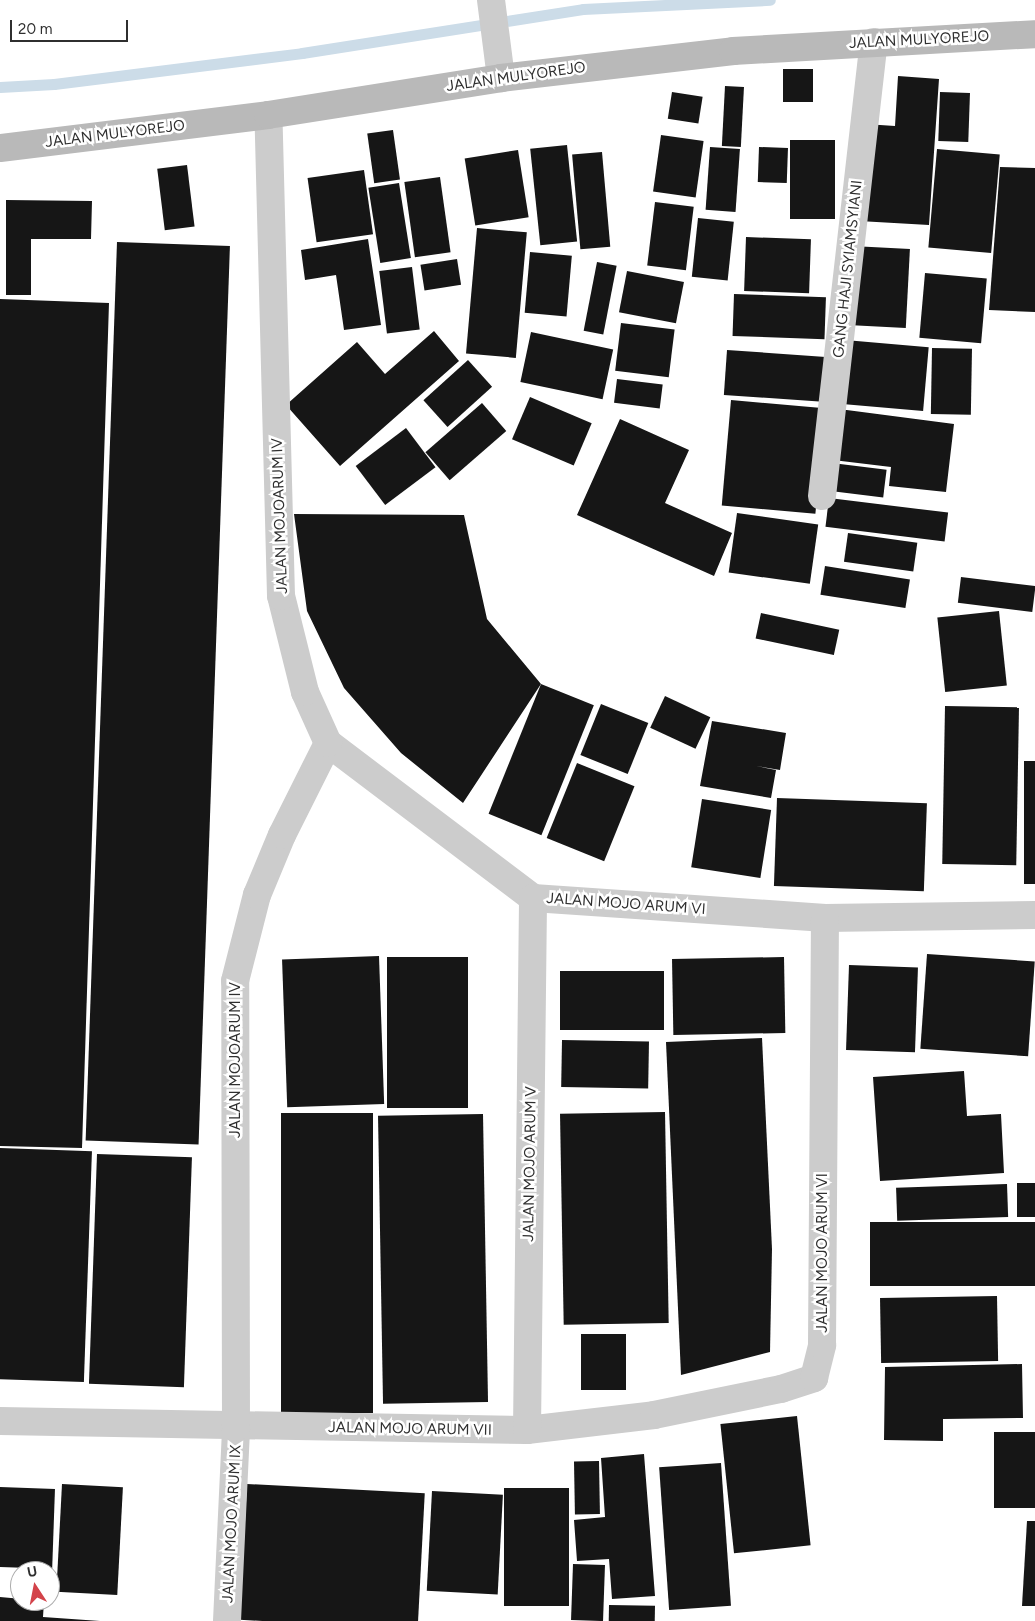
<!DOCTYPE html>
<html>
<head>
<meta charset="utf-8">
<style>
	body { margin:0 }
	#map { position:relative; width:1035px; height:1621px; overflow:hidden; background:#fff; font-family:Figtree,sans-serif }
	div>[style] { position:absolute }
	.stream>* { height:11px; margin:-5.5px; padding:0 5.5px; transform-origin:5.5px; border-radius:5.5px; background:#ccdce8 }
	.building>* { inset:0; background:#161616; transform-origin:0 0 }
	.street>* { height:28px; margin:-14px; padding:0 14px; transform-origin:14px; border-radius:14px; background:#ccc }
	.secondary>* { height:28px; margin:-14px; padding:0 14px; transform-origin:14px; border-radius:14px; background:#b9b9b9 }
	span { translate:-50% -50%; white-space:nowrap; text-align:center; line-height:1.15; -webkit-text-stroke:5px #fff; paint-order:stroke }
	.street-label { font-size:15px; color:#2f2f2f }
	.north { position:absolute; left:10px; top:1561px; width:50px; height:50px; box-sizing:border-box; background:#fff; border:1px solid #acacac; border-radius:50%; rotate:349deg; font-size:14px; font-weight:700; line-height:20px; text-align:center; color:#2f2f2f }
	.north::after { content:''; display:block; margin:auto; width:18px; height:22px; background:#d3434a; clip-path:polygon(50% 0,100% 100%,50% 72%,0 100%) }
	.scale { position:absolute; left:10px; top:20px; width:118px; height:22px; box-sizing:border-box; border:2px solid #2f2f2f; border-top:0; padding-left:6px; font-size:15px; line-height:18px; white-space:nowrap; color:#2f2f2f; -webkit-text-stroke:4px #fff; paint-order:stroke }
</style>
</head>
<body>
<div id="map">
	<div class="stream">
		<div style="left:0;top:87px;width:54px;rotate:-3.2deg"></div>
		<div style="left:54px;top:84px;width:250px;rotate:-7.1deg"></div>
		<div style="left:302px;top:53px;width:284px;rotate:-8.9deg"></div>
		<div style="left:583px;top:9px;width:187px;rotate:-2.8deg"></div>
	</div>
	<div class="building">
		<div style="left:813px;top:69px;width:33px;height:30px;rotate:90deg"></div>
		<div style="clip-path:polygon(898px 76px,939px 79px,929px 225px,859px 221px,865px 124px,895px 126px)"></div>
		<div style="left:725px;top:86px;width:19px;height:60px;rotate:3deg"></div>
		<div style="left:672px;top:92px;width:31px;height:27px;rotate:9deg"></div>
		<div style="left:940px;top:92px;width:30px;height:49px;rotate:2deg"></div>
		<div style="left:393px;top:130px;width:50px;height:26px;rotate:82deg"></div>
		<div style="left:661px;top:135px;width:43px;height:57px;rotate:8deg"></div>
		<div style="left:790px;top:140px;width:45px;height:79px"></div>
		<div style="left:567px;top:145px;width:97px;height:37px;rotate:84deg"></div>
		<div style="left:710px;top:147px;width:30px;height:63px;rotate:4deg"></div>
		<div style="left:759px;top:147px;width:29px;height:35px;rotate:2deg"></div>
		<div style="left:937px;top:149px;width:63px;height:99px;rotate:5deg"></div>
		<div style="left:518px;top:150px;width:68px;height:54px;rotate:81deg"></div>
		<div style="left:602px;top:152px;width:95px;height:30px;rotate:85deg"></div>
		<div style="left:187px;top:165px;width:62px;height:30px;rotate:83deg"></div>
		<div style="clip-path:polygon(1000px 167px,1035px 168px,1035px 312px,989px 310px)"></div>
		<div style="left:364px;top:170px;width:65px;height:57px;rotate:82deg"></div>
		<div style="left:440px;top:177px;width:76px;height:36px;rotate:82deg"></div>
		<div style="left:399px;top:183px;width:76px;height:31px;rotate:81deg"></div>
		<div style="clip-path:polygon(6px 200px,92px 201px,91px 239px,31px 239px,31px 295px,6px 295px)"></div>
		<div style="left:655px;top:202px;width:39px;height:64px;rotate:7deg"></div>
		<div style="left:698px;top:218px;width:36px;height:59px;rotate:6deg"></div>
		<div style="left:477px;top:228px;width:50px;height:126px;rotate:5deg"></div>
		<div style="left:746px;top:237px;width:65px;height:54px;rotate:2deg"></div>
		<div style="clip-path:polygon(368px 239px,381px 325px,344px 330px,336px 275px,305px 280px,301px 250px)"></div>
		<div style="left:117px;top:242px;width:113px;height:899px;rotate:2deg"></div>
		<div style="left:852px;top:246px;width:58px;height:79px;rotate:3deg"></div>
		<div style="left:530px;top:252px;width:42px;height:61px;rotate:5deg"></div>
		<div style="left:457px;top:259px;width:26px;height:37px;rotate:81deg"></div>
		<div style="left:597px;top:262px;width:20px;height:70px;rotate:11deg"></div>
		<div style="left:412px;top:267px;width:63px;height:33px;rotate:83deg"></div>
		<div style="left:627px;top:271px;width:58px;height:42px;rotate:11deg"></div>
		<div style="left:925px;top:273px;width:62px;height:65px;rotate:5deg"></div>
		<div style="left:734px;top:294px;width:92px;height:42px;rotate:2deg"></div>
		<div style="clip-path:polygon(0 299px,109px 303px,82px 1148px,0 1146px)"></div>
		<div style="left:621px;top:323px;width:54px;height:48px;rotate:7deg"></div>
		<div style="clip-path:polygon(434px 331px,459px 361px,340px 466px,286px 405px,357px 342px,385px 374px)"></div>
		<div style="left:531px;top:332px;width:84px;height:51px;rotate:12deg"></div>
		<div style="left:845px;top:340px;width:84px;height:64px;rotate:5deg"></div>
		<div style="left:932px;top:348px;width:40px;height:66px;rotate:1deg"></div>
		<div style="left:727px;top:350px;width:99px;height:45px;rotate:4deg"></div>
		<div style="left:468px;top:360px;width:36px;height:60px;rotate:48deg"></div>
		<div style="left:617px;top:379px;width:46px;height:24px;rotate:7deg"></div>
		<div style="left:530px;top:397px;width:67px;height:46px;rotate:23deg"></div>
		<div style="left:731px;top:400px;width:94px;height:106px;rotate:5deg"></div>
		<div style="left:482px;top:403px;width:37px;height:75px;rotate:49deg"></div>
		<div style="clip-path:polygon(839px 409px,954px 424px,946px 492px,889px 486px,891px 467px,833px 460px)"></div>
		<div style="clip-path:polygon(620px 419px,689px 450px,665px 503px,732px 533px,714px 576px,577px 515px)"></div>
		<div style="left:406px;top:428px;width:49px;height:63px;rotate:53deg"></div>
		<div style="left:832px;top:463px;width:55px;height:28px;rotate:7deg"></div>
		<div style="left:829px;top:498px;width:120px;height:29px;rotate:7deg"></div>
		<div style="left:737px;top:513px;width:82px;height:60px;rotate:8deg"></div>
		<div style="clip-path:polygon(294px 514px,464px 515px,487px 619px,541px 684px,463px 803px,401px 753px,344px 688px,307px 611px)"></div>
		<div style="left:848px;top:533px;width:70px;height:29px;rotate:8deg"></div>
		<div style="left:825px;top:566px;width:86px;height:29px;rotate:9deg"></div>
		<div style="left:961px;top:577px;width:75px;height:26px;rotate:7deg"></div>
		<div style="left:999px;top:611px;width:75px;height:62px;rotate:84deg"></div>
		<div style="left:761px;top:613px;width:80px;height:26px;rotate:12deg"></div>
		<div style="left:541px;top:684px;width:57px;height:140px;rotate:22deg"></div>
		<div style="left:665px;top:696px;width:50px;height:35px;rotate:25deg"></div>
		<div style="left:601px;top:704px;width:51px;height:55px;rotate:22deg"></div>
		<div style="left:945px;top:706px;width:74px;height:158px;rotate:1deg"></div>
		<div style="clip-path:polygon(712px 721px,786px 733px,780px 770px,756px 766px,776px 770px,771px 798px,700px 786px)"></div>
		<div style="left:1024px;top:761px;width:11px;height:123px"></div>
		<div style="left:577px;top:763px;width:62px;height:81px;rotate:22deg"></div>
		<div style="left:777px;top:798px;width:150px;height:88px;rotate:2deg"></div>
		<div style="left:702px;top:799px;width:70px;height:69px;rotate:9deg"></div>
		<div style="left:927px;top:954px;width:108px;height:95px;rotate:4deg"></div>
		<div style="left:379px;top:956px;width:148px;height:97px;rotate:88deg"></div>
		<div style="left:468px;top:957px;width:151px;height:81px;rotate:90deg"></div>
		<div style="left:784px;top:957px;width:76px;height:112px;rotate:89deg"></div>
		<div style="left:849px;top:965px;width:69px;height:85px;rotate:2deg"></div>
		<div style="left:664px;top:971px;width:59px;height:104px;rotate:90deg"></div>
		<div style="clip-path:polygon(762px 1038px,772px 1249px,770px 1352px,681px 1375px,666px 1042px)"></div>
		<div style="left:562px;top:1040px;width:87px;height:47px;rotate:1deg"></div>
		<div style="clip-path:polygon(964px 1071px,967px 1116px,1001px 1114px,1004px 1173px,880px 1181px,873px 1077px)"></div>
		<div style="left:665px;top:1112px;width:211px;height:105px;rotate:89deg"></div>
		<div style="left:281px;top:1113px;width:92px;height:300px"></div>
		<div style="left:483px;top:1114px;width:288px;height:105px;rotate:89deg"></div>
		<div style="left:0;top:1148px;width:92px;height:231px;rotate:2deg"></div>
		<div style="left:97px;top:1154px;width:95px;height:230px;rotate:2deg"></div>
		<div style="left:1035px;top:1183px;width:34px;height:18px;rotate:90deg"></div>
		<div style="left:1007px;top:1184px;width:33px;height:111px;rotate:88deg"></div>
		<div style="left:1035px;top:1222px;width:64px;height:165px;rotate:90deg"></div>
		<div style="left:997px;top:1296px;width:65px;height:117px;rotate:89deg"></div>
		<div style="left:581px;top:1334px;width:45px;height:56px"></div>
		<div style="clip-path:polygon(1022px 1364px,1023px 1418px,943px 1419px,943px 1441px,884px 1440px,885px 1367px)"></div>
		<div style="left:797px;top:1416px;width:130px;height:77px;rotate:84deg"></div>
		<div style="left:1035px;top:1432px;width:76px;height:41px;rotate:90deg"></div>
		<div style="clip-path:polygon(644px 1454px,655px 1596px,612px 1599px,609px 1559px,577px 1561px,574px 1520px,605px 1517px,601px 1458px)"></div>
		<div style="left:599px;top:1461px;width:53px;height:25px;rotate:89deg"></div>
		<div style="left:721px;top:1463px;width:143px;height:62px;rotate:86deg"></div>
		<div style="left:62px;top:1484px;width:61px;height:108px;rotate:3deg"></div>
		<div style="left:247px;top:1484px;width:178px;height:136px;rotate:3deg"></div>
		<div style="left:0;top:1487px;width:55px;height:80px;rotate:2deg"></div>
		<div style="left:504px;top:1488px;width:65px;height:118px"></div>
		<div style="left:432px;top:1491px;width:71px;height:100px;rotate:3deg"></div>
		<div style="clip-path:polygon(1027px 1521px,1035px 1521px,1035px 1606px,1022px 1606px)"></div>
		<div style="left:573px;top:1564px;width:32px;height:56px;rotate:2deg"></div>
		<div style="clip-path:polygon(0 1597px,44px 1601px,43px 1617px,100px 1621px,0 1621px)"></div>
		<div style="left:609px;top:1605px;width:46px;height:16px;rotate:1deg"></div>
	</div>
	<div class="street">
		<div style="left:491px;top:0;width:79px;rotate:82.7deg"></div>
		<div style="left:822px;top:496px;width:457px;rotate:-83.5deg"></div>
		<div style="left:328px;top:743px;width:257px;rotate:37.1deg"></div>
		<div style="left:533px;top:898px;width:293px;rotate:3.9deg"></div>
		<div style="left:825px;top:918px;width:210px;rotate:-0.8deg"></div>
		<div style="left:0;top:1421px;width:527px;rotate:0.98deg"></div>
		<div style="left:527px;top:1430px;width:128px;rotate:-6.7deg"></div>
		<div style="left:654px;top:1415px;width:130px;rotate:-11.6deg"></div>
		<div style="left:781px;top:1389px;width:35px;rotate:-18deg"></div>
		<div style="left:814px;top:1378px;width:34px;rotate:-76deg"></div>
		<div style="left:822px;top:1345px;width:427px;rotate:-89.6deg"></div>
		<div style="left:527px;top:1430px;width:532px;rotate:-89.35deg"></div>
		<div style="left:227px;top:1621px;width:194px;rotate:-87.3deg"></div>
		<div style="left:236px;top:1427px;width:446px;rotate:-90.1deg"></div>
		<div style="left:235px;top:981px;width:89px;rotate:-75.7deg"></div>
		<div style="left:257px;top:895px;width:65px;rotate:-67.4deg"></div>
		<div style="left:282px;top:835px;width:103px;rotate:-63.4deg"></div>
		<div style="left:328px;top:743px;width:56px;rotate:-114.3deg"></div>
		<div style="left:305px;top:692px;width:99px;rotate:-104deg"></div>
		<div style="left:281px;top:596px;width:481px;rotate:-91.5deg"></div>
	</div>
	<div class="secondary">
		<div style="left:0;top:148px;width:270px;rotate:-7deg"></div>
		<div style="left:268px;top:115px;width:236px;rotate:-9deg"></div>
		<div style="left:501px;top:78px;width:234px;rotate:-6.6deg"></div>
		<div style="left:733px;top:51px;width:302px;rotate:-3.2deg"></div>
	</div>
	<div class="street-label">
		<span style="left:919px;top:40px;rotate:-3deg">JALAN MULYOREJO</span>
		<span style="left:516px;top:77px;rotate:-8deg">JALAN MULYOREJO</span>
		<span style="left:115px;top:134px;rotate:-7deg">JALAN MULYOREJO</span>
		<span style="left:848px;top:269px;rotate:-84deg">GANG HAJI SYIAMSYIANI</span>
		<span style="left:280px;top:516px;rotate:-92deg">JALAN MOJOARUM IV</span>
		<span style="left:626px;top:904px;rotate:4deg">JALAN MOJO ARUM VI</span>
		<span style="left:236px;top:1060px;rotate:-90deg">JALAN MOJOARUM IV</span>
		<span style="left:530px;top:1164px;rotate:-89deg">JALAN MOJO ARUM V</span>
		<span style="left:823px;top:1253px;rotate:-90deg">JALAN MOJO ARUM VI</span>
		<span style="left:410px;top:1429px;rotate:1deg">JALAN MOJO ARUM VII</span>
		<span style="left:232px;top:1524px;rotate:-87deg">JALAN MOJO ARUM IX</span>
	</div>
	<div class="north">U</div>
	<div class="scale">20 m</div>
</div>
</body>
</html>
